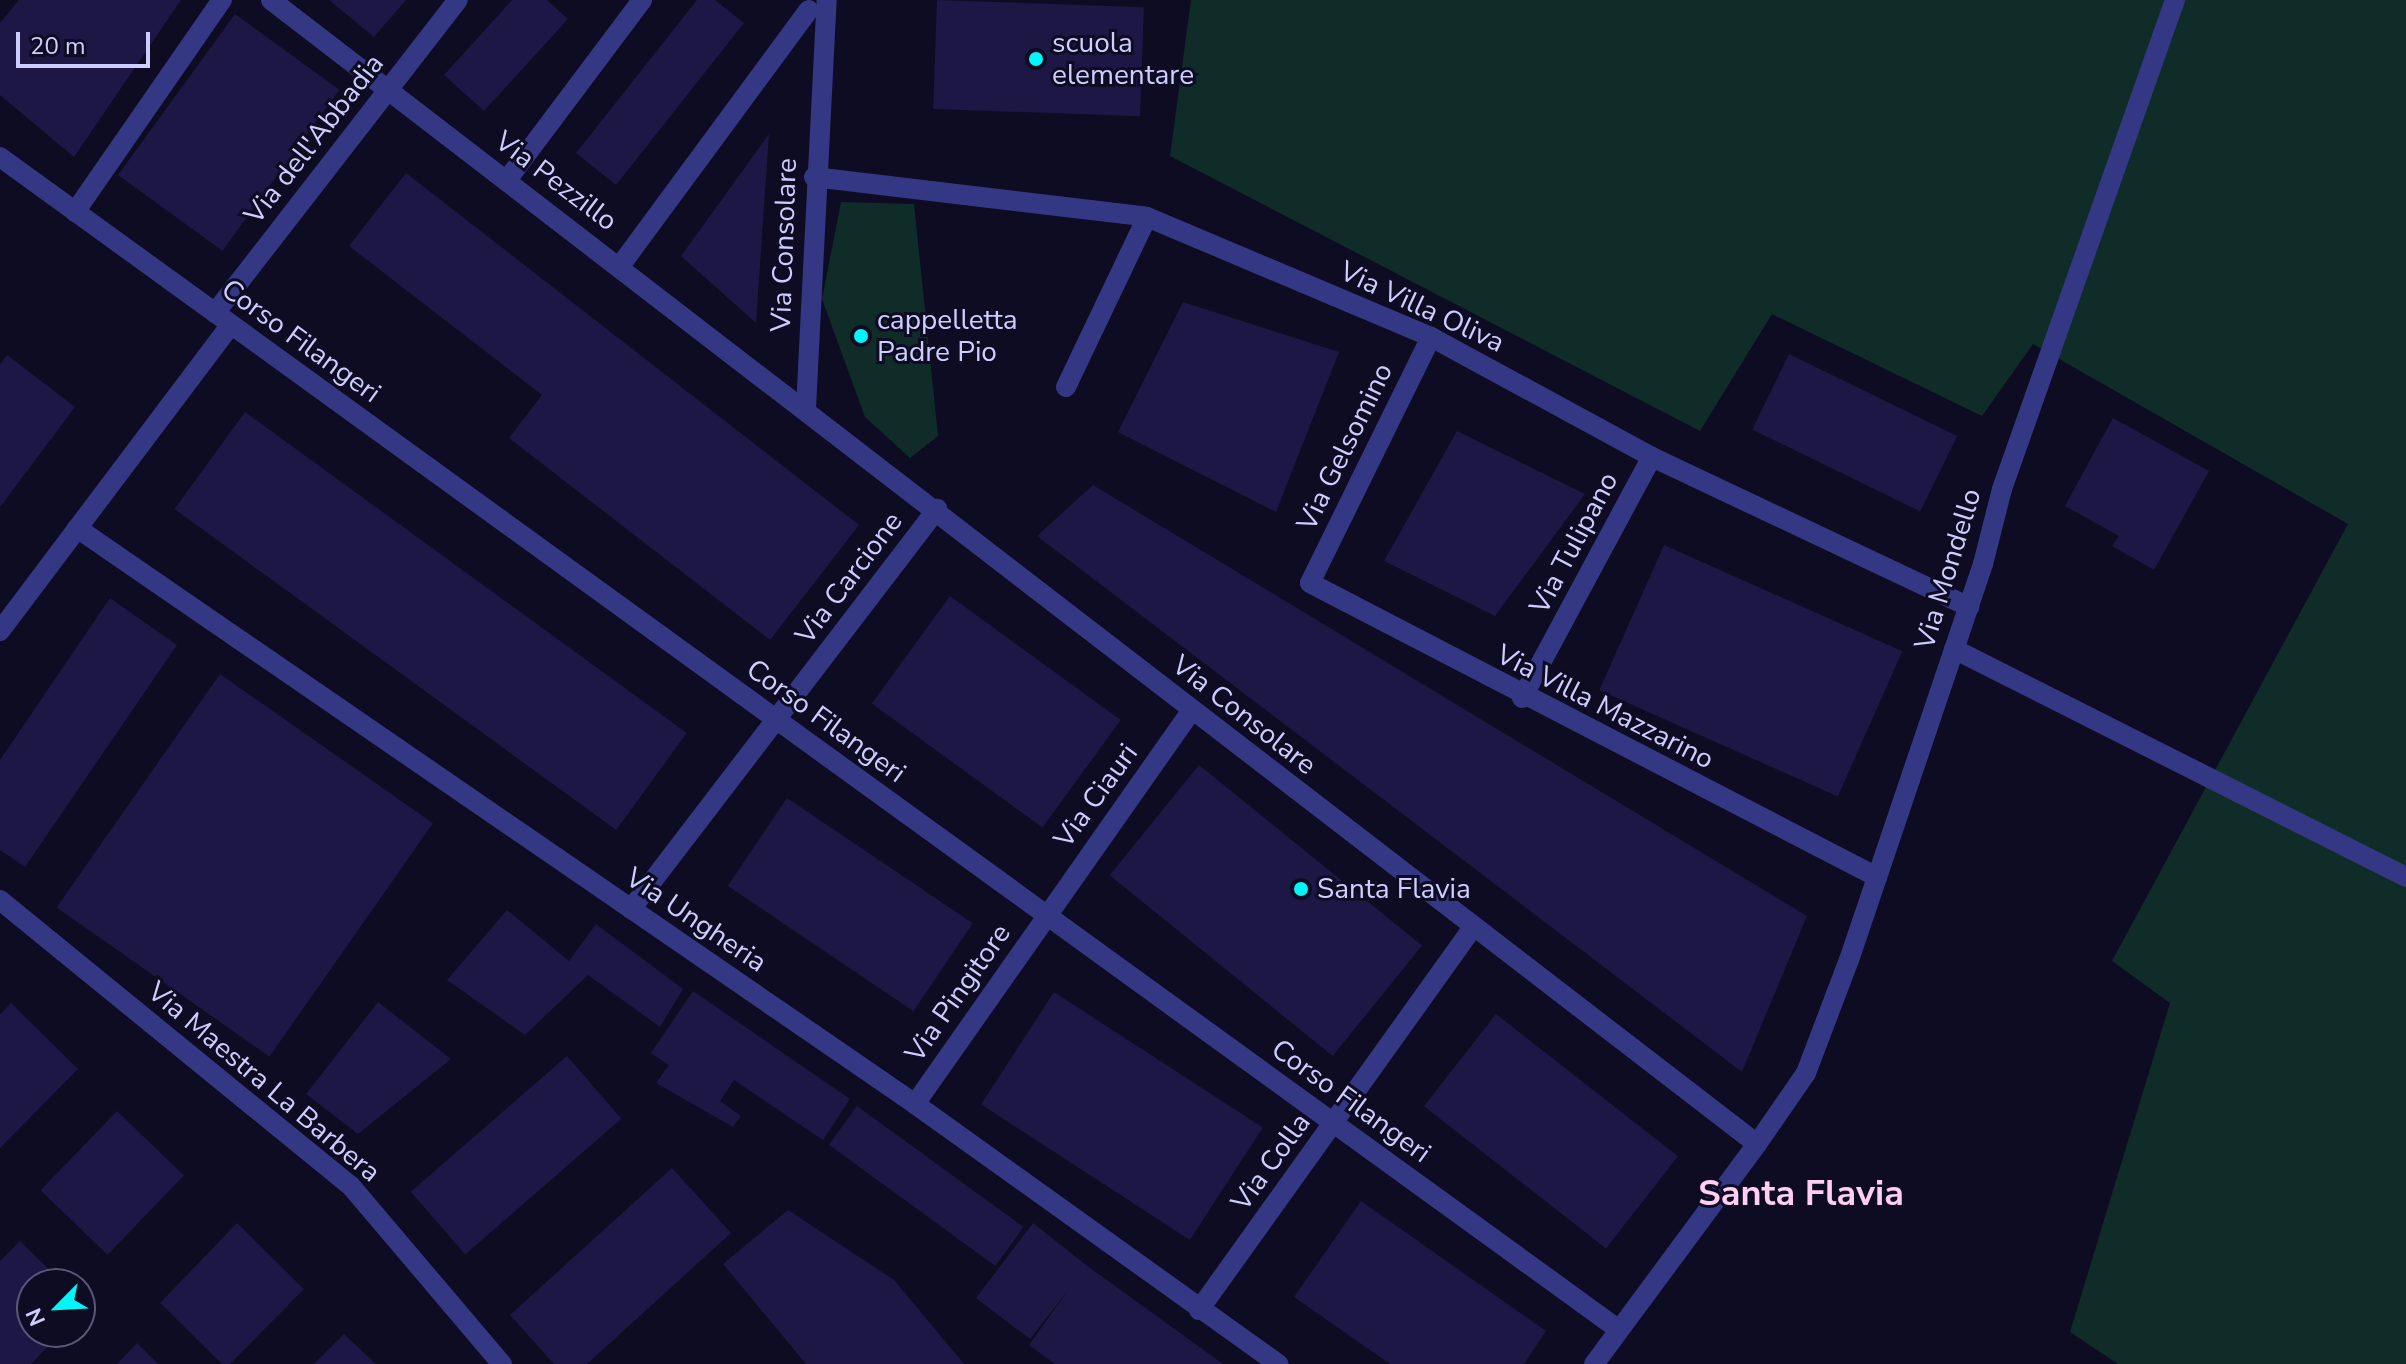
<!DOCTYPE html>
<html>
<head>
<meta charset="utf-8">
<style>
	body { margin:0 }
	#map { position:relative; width:2406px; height:1364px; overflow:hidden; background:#0e0c22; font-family:"Nunito Sans",sans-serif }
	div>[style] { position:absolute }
	.green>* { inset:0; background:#0f2c29 }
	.building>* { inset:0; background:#1c1744; transform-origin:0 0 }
	.minor>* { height:20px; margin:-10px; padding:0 10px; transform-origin:10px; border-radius:10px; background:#343884 }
	.tertiary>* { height:20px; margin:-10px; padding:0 10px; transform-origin:10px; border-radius:10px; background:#343884 }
	.dots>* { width:22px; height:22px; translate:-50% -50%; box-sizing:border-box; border:4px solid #0e0c22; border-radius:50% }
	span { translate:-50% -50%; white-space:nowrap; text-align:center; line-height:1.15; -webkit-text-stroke:6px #0e0c22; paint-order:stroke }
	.poi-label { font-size:28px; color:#cecdff }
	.left { translate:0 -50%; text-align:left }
	.street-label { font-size:28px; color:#cecdff }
	.district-label { font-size:36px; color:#ffcff2; font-weight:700 }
	.north { position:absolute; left:16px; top:1268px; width:80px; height:80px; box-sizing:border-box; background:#0e0c22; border:2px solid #5b597a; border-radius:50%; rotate:246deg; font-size:22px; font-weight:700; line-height:32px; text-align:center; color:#cecdff }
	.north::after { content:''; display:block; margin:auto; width:28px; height:36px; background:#00f6f8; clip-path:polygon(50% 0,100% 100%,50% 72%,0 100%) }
	.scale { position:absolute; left:16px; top:32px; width:134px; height:36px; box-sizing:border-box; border:4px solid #cecdff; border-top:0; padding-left:10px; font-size:24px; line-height:28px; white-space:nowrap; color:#cecdff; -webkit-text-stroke:6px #0e0c22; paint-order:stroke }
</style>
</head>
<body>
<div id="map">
	<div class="green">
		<div style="clip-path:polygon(1191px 0,2406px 0,2406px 1364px,2118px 1364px,2070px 1332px,2170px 1003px,2112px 961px,2348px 524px,2033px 344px,1982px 416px,1772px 314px,1700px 431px,1170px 156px)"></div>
		<div style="clip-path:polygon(841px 202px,914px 204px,938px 436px,910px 458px,865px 417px,822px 299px)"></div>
	</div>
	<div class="building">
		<div style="clip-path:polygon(19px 0,181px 0,74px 157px,0 95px,0 23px)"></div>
		<div style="clip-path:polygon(329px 0,406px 0,374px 37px)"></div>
		<div style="clip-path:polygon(512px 0,547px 0,568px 19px,484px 111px,444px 75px)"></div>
		<div style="clip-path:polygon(697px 0,715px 0,744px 23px,616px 185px,576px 153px)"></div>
		<div style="left:937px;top:0;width:207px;height:109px;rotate:2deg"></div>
		<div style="left:235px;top:14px;width:129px;height:199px;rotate:36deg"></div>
		<div style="clip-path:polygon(769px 134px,756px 323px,681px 256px)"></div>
		<div style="clip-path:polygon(406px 173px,859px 525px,770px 640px,509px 438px,542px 395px,349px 246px)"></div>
		<div style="clip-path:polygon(1183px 302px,1339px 352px,1276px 512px,1118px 432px)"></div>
		<div style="left:1789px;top:354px;width:187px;height:84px;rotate:26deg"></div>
		<div style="clip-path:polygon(7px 355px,75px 407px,0 507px,0 364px)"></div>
		<div style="left:245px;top:412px;width:546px;height:120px;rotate:36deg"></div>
		<div style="clip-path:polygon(2113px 418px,2209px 471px,2154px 570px,2112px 546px,2119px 536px,2065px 506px)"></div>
		<div style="clip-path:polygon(1457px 431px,1585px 494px,1495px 616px,1384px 561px)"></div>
		<div style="clip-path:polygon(1093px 485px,1807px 916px,1742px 1072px,1037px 536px)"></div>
		<div style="left:1664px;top:545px;width:261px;height:159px;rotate:24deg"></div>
		<div style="left:950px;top:596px;width:211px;height:133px;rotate:36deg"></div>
		<div style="clip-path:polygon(110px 598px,177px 645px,25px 867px,0 850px,0 760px)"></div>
		<div style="left:220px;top:674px;width:260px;height:285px;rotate:35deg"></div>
		<div style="left:1199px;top:765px;width:287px;height:142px;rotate:39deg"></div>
		<div style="left:787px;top:798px;width:224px;height:106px;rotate:34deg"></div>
		<div style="clip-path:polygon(507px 910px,569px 961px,596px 924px,683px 989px,660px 1027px,588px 975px,525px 1035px,447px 980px)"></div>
		<div style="clip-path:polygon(693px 991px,850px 1099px,823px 1140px,734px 1080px,720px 1101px,741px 1116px,733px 1127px,656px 1083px,669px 1065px,651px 1053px)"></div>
		<div style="left:1054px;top:992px;width:249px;height:134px;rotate:33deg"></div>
		<div style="clip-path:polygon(378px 1002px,451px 1059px,358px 1134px,306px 1094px)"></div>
		<div style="clip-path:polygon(11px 1003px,78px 1069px,0 1148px,0 1015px)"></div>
		<div style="left:1496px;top:1014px;width:231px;height:117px;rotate:38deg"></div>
		<div style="left:567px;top:1056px;width:83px;height:207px;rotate:49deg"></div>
		<div style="left:857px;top:1106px;width:206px;height:48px;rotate:36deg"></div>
		<div style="left:117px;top:1111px;width:93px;height:110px;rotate:44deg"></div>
		<div style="clip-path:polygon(672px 1168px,731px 1233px,587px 1364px,554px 1364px,510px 1315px)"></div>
		<div style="clip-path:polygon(1361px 1201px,1546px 1331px,1524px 1364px,1390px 1364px,1294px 1297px)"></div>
		<div style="clip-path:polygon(788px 1210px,894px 1280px,964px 1364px,806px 1364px,723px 1264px)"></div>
		<div style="clip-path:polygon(237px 1223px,304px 1289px,230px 1364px,222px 1364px,160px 1303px)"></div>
		<div style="clip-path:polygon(1033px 1223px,1086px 1265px,1223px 1364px,1055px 1364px,1029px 1345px,1069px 1289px,1030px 1339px,976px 1298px)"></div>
		<div style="clip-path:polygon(20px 1241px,64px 1284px,32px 1284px,32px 1332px,62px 1332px,31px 1364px,0 1364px,0 1261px)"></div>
		<div style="clip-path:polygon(344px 1334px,376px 1364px,314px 1364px)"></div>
		<div style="clip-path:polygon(137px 1343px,158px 1364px,117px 1364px)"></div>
	</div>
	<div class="minor">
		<div style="left:814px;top:177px;width:335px;rotate:6.8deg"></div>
		<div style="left:1147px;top:217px;width:308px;rotate:22.9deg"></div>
		<div style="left:1431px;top:337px;width:251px;rotate:28.5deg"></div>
		<div style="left:1652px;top:457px;width:351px;rotate:25.3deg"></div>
		<div style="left:507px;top:180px;width:225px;rotate:-53.1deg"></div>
		<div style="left:75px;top:212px;width:258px;rotate:-55.3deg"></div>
		<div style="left:620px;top:266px;width:318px;rotate:-53.6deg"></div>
		<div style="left:215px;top:313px;width:396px;rotate:-52.2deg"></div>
		<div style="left:1431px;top:337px;width:274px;rotate:116.2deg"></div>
		<div style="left:1310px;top:583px;width:639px;rotate:27.41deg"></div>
		<div style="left:1066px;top:387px;width:188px;rotate:-64.5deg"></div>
		<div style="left:806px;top:408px;width:409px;rotate:-87.1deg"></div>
		<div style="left:77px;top:528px;width:1017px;rotate:34.5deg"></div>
		<div style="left:915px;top:1104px;width:447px;rotate:35.6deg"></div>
		<div style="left:1954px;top:649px;width:506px;rotate:26.77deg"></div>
		<div style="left:1522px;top:698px;width:274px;rotate:-61.7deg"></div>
		<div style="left:0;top:900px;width:451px;rotate:39.2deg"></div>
		<div style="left:350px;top:1185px;width:235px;rotate:49.7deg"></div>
		<div style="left:631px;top:909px;width:504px;rotate:-52.58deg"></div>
		<div style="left:915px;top:1104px;width:482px;rotate:-54.9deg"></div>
		<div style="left:1757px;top:1144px;width:86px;rotate:-55.4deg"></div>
		<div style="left:1806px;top:1073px;width:121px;rotate:-69.2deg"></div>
		<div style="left:1849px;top:960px;width:418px;rotate:-71.3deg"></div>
		<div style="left:1983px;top:564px;width:77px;rotate:-75.8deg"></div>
		<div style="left:2002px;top:489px;width:519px;rotate:-70.52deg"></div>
		<div style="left:1199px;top:1310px;width:467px;rotate:-54.4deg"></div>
	</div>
	<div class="tertiary">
		<div style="left:271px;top:0;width:1875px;rotate:37.59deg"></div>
		<div style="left:1757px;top:1144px;width:274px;rotate:126.5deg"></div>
		<div style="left:0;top:157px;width:1999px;rotate:35.92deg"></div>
		<div style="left:0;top:631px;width:383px;rotate:-53deg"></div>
	</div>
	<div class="dots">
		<div style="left:1036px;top:59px;background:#00f6f8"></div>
		<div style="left:861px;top:336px;background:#00f6f8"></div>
		<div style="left:1301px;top:889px;background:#00f6f8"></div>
	</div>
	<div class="poi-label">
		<span class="left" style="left:1052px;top:59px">scuola<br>elementare</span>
		<span class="left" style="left:877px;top:336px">cappelletta<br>Padre Pio</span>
		<span class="left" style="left:1317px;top:889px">Santa Flavia</span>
	</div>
	<div class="street-label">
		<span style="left:314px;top:139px;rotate:-52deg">Via dell'Abbadia</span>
		<span style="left:556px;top:181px;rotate:37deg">Via Pezzillo</span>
		<span style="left:784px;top:245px;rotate:-88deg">Via Consolare</span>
		<span style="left:1422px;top:307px;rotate:25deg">Via Villa Oliva</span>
		<span style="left:301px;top:341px;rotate:36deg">Corso Filangeri</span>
		<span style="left:1345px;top:447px;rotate:-64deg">Via Gelsomino</span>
		<span style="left:1574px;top:543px;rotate:-62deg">Via Tulipano</span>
		<span style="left:1948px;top:569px;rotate:-73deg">Via Mondello</span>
		<span style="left:849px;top:578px;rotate:-53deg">Via Carcione</span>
		<span style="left:1605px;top:707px;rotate:27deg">Via Villa Mazzarino</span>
		<span style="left:1244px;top:715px;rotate:38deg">Via Consolare</span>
		<span style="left:826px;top:721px;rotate:36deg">Corso Filangeri</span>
		<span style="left:1096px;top:796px;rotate:-54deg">Via Ciauri</span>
		<span style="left:696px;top:920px;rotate:34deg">Via Ungheria</span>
		<span style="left:958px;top:993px;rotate:-55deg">Via Pingitore</span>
		<span style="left:264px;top:1082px;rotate:40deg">Via Maestra La Barbera</span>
		<span style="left:1351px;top:1101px;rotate:36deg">Corso Filangeri</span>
		<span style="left:1271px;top:1162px;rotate:-54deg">Via Colla</span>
	</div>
	<div class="district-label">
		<span style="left:1801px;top:1194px">Santa Flavia</span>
	</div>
	<div class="north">N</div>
	<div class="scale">20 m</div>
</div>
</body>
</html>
